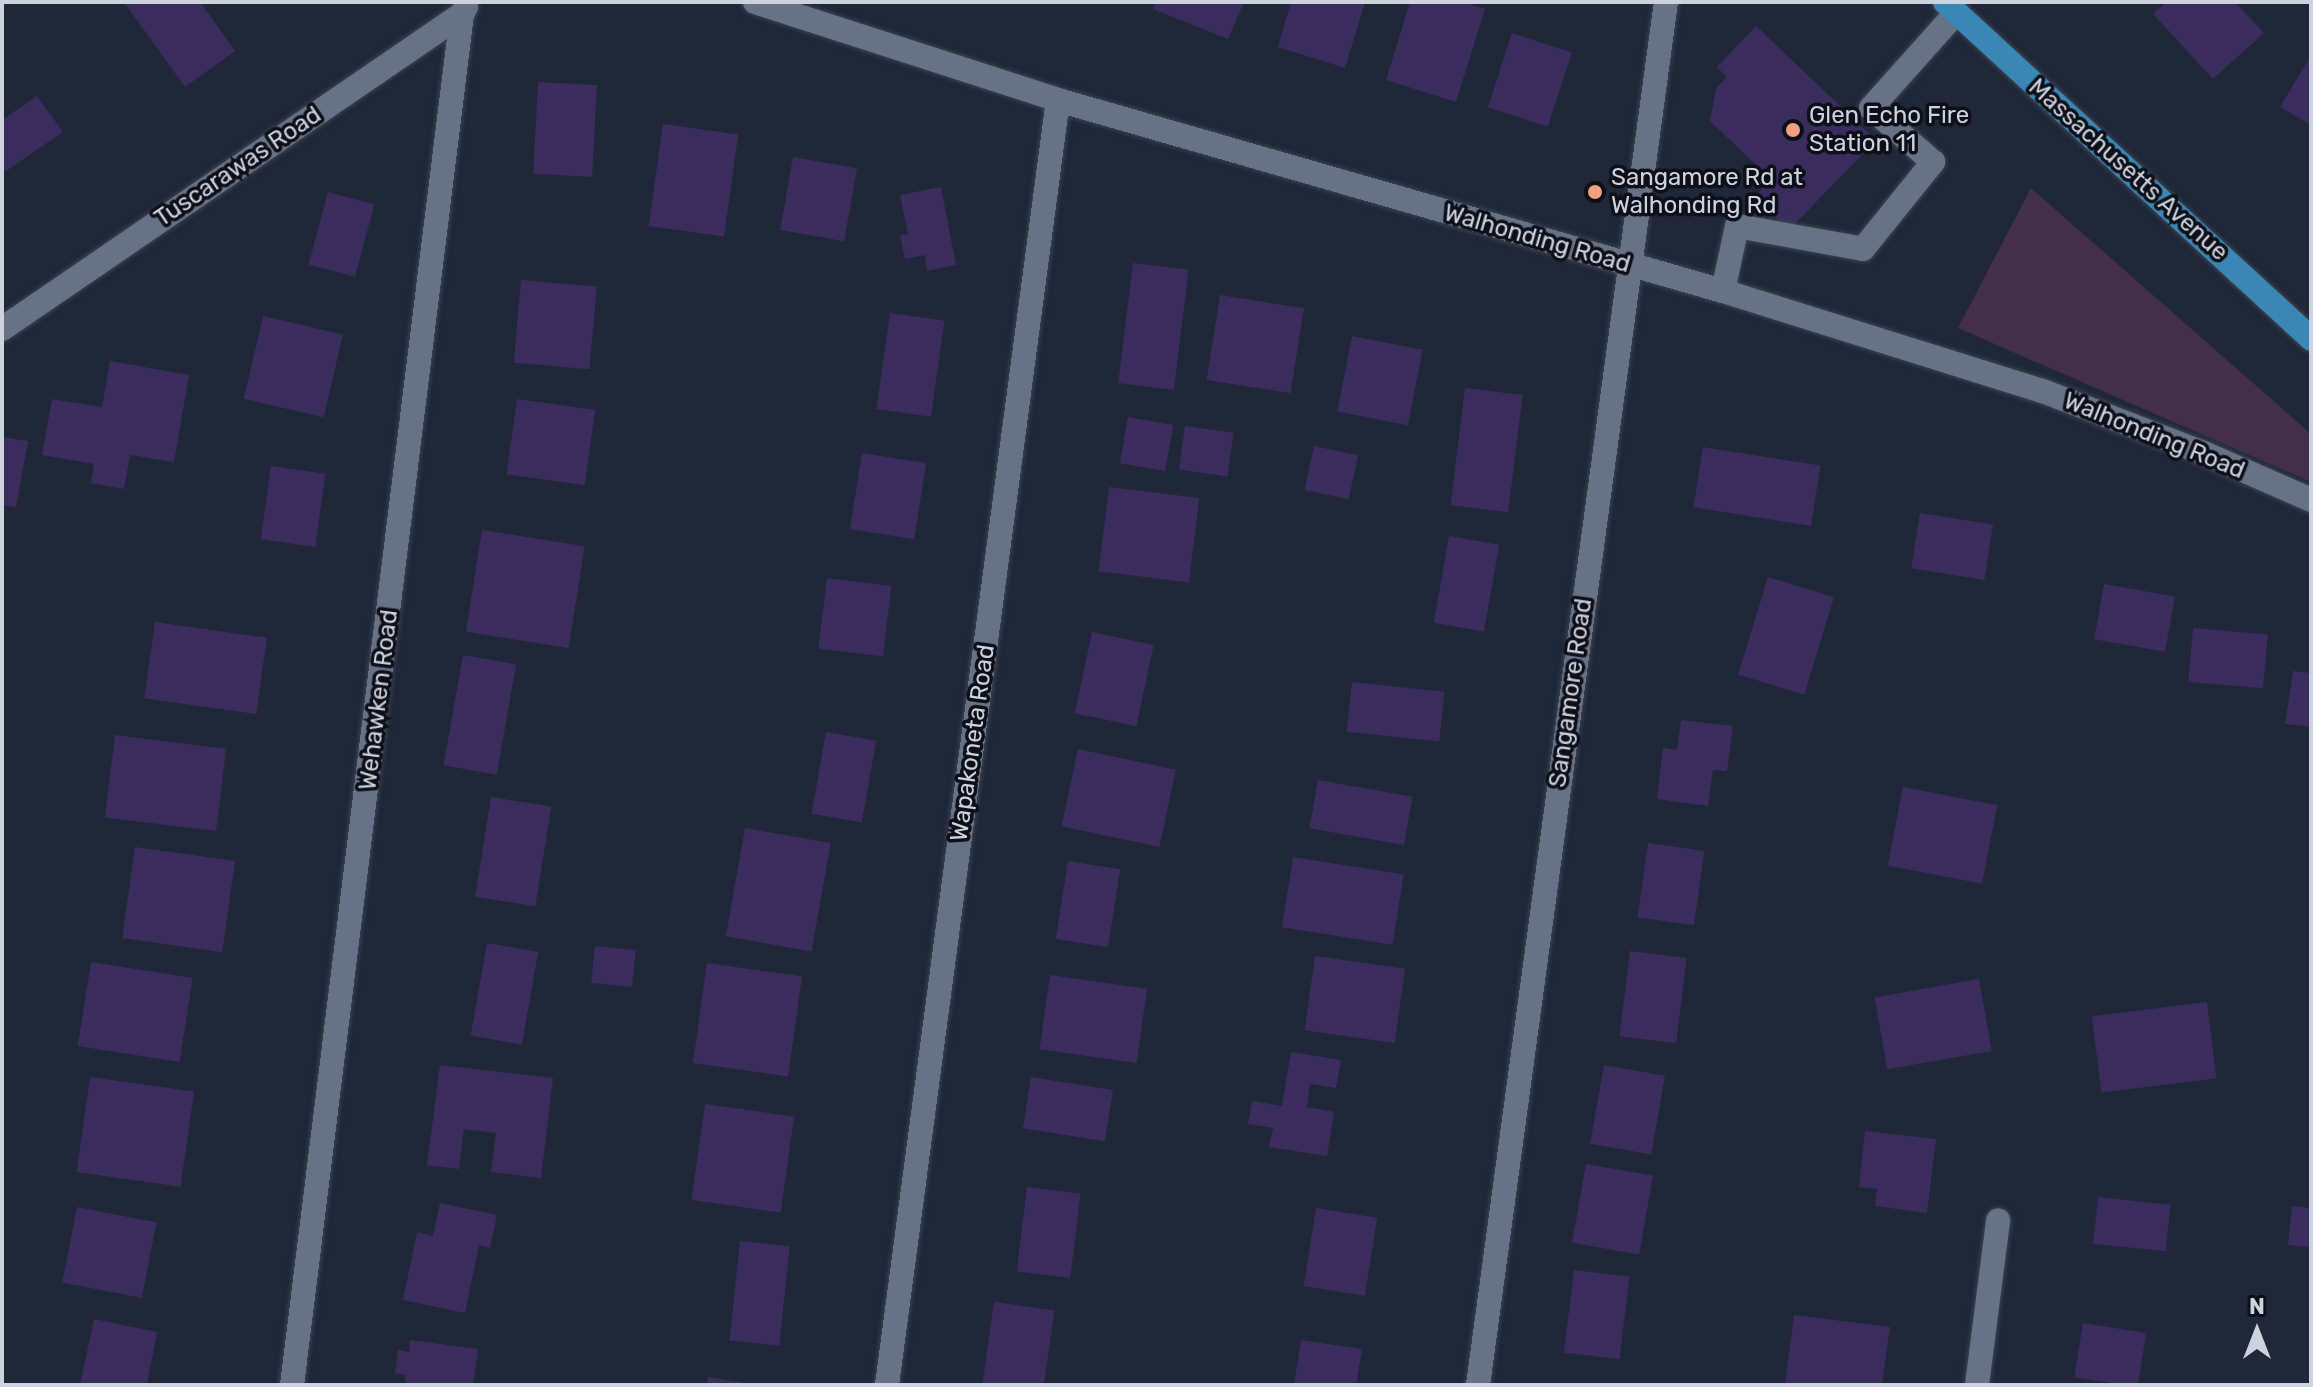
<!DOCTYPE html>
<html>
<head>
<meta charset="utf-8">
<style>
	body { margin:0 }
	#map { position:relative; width:2313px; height:1387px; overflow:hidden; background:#1f2738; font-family:Rubik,sans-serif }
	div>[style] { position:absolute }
	.green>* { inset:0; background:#442f48 }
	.building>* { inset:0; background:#3a2d5e; transform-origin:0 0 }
	.roads { filter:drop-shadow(0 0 2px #3c4251) drop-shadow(0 0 2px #3c4251) }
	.minor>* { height:24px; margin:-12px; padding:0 12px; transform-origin:12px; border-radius:12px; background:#687286 }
	.major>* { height:24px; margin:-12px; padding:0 12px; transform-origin:12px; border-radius:12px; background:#3a87b5 }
	.dots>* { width:22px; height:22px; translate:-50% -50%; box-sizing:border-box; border:4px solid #0d1018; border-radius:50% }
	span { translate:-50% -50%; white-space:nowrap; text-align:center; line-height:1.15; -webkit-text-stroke:7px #0d1018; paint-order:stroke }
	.poi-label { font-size:24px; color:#cdd3de }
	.left { translate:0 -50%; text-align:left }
	.street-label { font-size:24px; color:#cdd3de }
	.frame { position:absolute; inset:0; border:4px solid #cdd3de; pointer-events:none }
	.north { position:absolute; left:2217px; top:1291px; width:80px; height:80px; -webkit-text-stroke:6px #0d1018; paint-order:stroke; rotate:0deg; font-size:22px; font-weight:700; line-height:32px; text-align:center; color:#cdd3de }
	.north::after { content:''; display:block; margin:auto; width:28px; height:36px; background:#cdd3de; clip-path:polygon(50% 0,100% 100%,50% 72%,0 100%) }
</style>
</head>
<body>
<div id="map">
	<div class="green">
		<div style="clip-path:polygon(2031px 188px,2311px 434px,2311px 482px,1958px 328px)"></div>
	</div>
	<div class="building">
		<div style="clip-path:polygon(124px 2px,200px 2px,235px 51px,185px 87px)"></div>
		<div style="clip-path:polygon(1155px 2px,1244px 2px,1228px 39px,1153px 9px)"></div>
		<div style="clip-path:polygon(1291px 2px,1365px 2px,1345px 68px,1278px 47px)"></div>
		<div style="clip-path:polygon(1410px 2px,1463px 2px,1485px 9px,1456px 102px,1386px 80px)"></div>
		<div style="clip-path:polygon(2166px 2px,2235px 2px,2264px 33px,2213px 79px,2153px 14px)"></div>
		<div style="clip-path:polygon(1756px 26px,1876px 140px,1789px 230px,1755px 197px,1771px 179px,1710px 121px,1716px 88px,1727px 77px,1717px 67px)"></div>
		<div style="left:1512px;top:33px;width:63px;height:78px;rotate:18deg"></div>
		<div style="clip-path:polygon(2311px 55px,2311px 125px,2280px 107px)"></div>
		<div style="left:538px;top:82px;width:59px;height:92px;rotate:3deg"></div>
		<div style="clip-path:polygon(37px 96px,63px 132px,6px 171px,2px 166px,2px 120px)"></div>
		<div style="left:663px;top:124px;width:76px;height:103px;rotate:8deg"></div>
		<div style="left:793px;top:157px;width:65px;height:74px;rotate:10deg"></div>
		<div style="clip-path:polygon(941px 187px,956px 265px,927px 271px,925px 255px,905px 259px,900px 235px,908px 234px,900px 195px)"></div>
		<div style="left:328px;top:192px;width:48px;height:75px;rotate:15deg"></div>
		<div style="left:1133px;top:263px;width:56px;height:121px;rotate:7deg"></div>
		<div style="left:521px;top:280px;width:76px;height:83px;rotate:5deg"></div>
		<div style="left:1220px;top:295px;width:85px;height:86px;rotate:9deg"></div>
		<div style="left:890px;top:313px;width:55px;height:97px;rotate:8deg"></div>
		<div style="left:263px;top:316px;width:82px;height:85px;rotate:13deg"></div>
		<div style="left:1352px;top:336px;width:72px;height:77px;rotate:11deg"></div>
		<div style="clip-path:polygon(110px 361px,189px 375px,174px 462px,130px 455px,124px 489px,91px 483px,94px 464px,42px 455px,52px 399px,102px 407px)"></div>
		<div style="left:1465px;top:388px;width:58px;height:118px;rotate:7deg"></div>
		<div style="left:517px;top:399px;width:79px;height:76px;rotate:8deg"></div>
		<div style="left:1128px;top:417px;width:46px;height:47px;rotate:10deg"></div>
		<div style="left:1185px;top:426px;width:49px;height:44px;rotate:8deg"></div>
		<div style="clip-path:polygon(2px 437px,28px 441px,16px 507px,2px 505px)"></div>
		<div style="left:1314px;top:446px;width:45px;height:45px;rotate:12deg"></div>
		<div style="left:1703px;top:447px;width:119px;height:61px;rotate:9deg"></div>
		<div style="left:862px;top:453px;width:65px;height:77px;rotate:9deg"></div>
		<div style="left:271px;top:466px;width:55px;height:74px;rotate:8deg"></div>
		<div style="left:1109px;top:487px;width:91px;height:85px;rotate:7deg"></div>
		<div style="left:1920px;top:513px;width:74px;height:56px;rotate:9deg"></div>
		<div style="left:482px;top:530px;width:104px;height:103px;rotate:9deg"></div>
		<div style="left:1449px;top:536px;width:51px;height:88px;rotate:10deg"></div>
		<div style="left:1768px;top:577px;width:69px;height:102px;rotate:17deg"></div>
		<div style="left:827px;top:578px;width:65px;height:71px;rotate:7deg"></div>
		<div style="left:2104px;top:584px;width:72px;height:56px;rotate:10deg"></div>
		<div style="left:155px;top:622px;width:113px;height:77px;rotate:8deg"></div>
		<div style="left:2193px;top:628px;width:75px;height:54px;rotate:5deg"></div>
		<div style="left:1092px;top:632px;width:63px;height:83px;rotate:12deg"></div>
		<div style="left:463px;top:655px;width:54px;height:112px;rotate:10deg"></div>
		<div style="clip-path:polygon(2293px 671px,2311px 673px,2311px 727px,2285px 724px)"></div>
		<div style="left:1352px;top:682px;width:93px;height:50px;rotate:6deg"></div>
		<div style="clip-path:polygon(1681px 720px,1733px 726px,1727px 771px,1713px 770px,1708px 806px,1657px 799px,1663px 748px,1677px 750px)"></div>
		<div style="left:826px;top:732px;width:51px;height:83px;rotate:10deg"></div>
		<div style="left:115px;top:735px;width:112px;height:83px;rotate:7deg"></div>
		<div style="left:1078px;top:749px;width:100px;height:79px;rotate:12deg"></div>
		<div style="left:1318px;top:780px;width:96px;height:49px;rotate:10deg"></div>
		<div style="left:1903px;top:787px;width:96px;height:80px;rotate:11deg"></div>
		<div style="left:491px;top:797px;width:61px;height:101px;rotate:9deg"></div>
		<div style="left:745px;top:828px;width:87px;height:110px;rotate:10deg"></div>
		<div style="left:1648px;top:843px;width:57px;height:75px;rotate:8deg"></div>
		<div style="left:135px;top:847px;width:101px;height:92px;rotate:8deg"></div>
		<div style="left:1293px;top:857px;width:112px;height:71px;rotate:9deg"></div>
		<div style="left:1068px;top:861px;width:53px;height:79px;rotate:9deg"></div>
		<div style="left:487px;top:943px;width:52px;height:94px;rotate:10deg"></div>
		<div style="left:595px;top:946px;width:41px;height:37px;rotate:6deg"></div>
		<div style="left:1630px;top:951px;width:57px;height:86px;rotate:7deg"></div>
		<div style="left:1315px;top:956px;width:91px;height:75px;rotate:8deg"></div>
		<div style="left:91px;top:962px;width:103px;height:85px;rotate:9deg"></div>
		<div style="left:707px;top:963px;width:96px;height:101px;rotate:8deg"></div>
		<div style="left:1050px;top:975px;width:98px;height:75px;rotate:8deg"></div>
		<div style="left:1979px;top:979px;width:73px;height:106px;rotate:80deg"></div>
		<div style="left:2207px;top:1002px;width:77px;height:116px;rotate:83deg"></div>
		<div style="clip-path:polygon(1291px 1052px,1341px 1060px,1336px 1088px,1310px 1084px,1307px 1107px,1334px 1112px,1327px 1156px,1269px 1147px,1273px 1128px,1248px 1124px,1252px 1101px,1282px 1106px)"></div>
		<div style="clip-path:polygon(440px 1065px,553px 1078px,541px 1178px,491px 1172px,496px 1133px,464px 1129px,459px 1169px,427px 1165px)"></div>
		<div style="left:1604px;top:1065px;width:62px;height:80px;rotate:10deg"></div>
		<div style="left:90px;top:1077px;width:105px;height:96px;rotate:8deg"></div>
		<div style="left:1031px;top:1077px;width:83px;height:52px;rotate:9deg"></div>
		<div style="left:705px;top:1104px;width:90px;height:97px;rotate:8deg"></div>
		<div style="clip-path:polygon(1865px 1131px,1936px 1139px,1927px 1213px,1875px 1206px,1877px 1189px,1859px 1187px)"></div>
		<div style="left:1586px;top:1164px;width:68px;height:80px;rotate:10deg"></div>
		<div style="left:1027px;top:1187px;width:54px;height:85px;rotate:7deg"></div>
		<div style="left:2098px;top:1197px;width:73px;height:47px;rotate:6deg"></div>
		<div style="clip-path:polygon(440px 1203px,497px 1215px,490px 1248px,479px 1245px,465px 1313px,403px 1300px,417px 1232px,433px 1236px)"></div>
		<div style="clip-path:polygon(2292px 1206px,2311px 1208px,2311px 1247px,2288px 1245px)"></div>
		<div style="left:77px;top:1207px;width:81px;height:77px;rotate:11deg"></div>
		<div style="left:1316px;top:1208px;width:62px;height:79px;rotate:9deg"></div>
		<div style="left:740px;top:1241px;width:50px;height:100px;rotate:6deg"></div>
		<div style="left:1574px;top:1270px;width:56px;height:83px;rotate:7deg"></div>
		<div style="left:994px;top:1302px;width:61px;height:82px;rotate:8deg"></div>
		<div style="clip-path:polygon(1794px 1315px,1890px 1327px,1882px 1385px,1785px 1385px)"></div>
		<div style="clip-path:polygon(94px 1319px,157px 1332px,147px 1385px,80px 1385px)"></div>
		<div style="left:2083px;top:1323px;width:64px;height:55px;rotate:9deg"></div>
		<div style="clip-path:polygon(410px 1340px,478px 1349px,473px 1385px,405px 1385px,406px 1375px,395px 1373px,398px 1350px,409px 1352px)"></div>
		<div style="clip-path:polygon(1301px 1340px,1362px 1349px,1356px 1385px,1294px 1385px)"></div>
		<div style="clip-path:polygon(708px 1377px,745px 1383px,745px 1385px,707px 1385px)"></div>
	</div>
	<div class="roads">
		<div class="minor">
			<div style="left:755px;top:2px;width:318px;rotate:17.9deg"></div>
			<div style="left:1058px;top:100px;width:692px;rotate:16.03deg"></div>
			<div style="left:1723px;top:291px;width:335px;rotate:17.4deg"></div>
			<div style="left:2043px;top:391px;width:173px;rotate:21.1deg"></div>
			<div style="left:2204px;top:453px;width:117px;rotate:23.7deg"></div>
			<div style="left:1723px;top:291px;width:66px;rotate:-77.8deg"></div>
			<div style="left:1737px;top:226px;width:128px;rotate:10.3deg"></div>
			<div style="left:1863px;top:249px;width:112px;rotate:-51.2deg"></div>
			<div style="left:1933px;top:162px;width:82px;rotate:-138.9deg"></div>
			<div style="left:1871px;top:108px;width:127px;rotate:-48.2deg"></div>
			<div style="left:2px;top:329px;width:558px;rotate:-34.4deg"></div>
			<div style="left:462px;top:14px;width:8px;rotate:-60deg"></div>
			<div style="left:292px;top:1385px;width:1381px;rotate:-82.93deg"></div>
			<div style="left:887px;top:1385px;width:1296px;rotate:-82.42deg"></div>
			<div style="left:1478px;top:1385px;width:1396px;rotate:-82.26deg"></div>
			<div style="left:1977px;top:1385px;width:166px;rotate:-82.7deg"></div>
		</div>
		<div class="major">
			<div style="left:1945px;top:2px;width:498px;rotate:42.6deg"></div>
		</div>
	</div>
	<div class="dots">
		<div style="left:1793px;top:130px;background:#f2a07f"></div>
		<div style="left:1595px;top:192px;background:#f2a07f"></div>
	</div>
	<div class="poi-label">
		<span class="left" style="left:1809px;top:130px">Glen Echo Fire<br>Station 11</span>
		<span class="left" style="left:1611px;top:192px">Sangamore Rd at<br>Walhonding Rd</span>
	</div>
	<div class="street-label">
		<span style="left:238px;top:167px;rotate:-34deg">Tuscarawas Road</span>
		<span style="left:2128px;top:170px;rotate:42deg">Massachusetts Avenue</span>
		<span style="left:1537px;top:239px;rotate:16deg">Walhonding Road</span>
		<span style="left:2154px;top:436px;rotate:22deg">Walhonding Road</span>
		<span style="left:1571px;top:693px;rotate:-82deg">Sangamore Road</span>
		<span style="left:379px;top:700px;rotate:-83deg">Wehawken Road</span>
		<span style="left:973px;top:743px;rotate:-82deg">Wapakoneta Road</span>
	</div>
	<div class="frame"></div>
	<div class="north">N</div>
</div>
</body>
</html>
